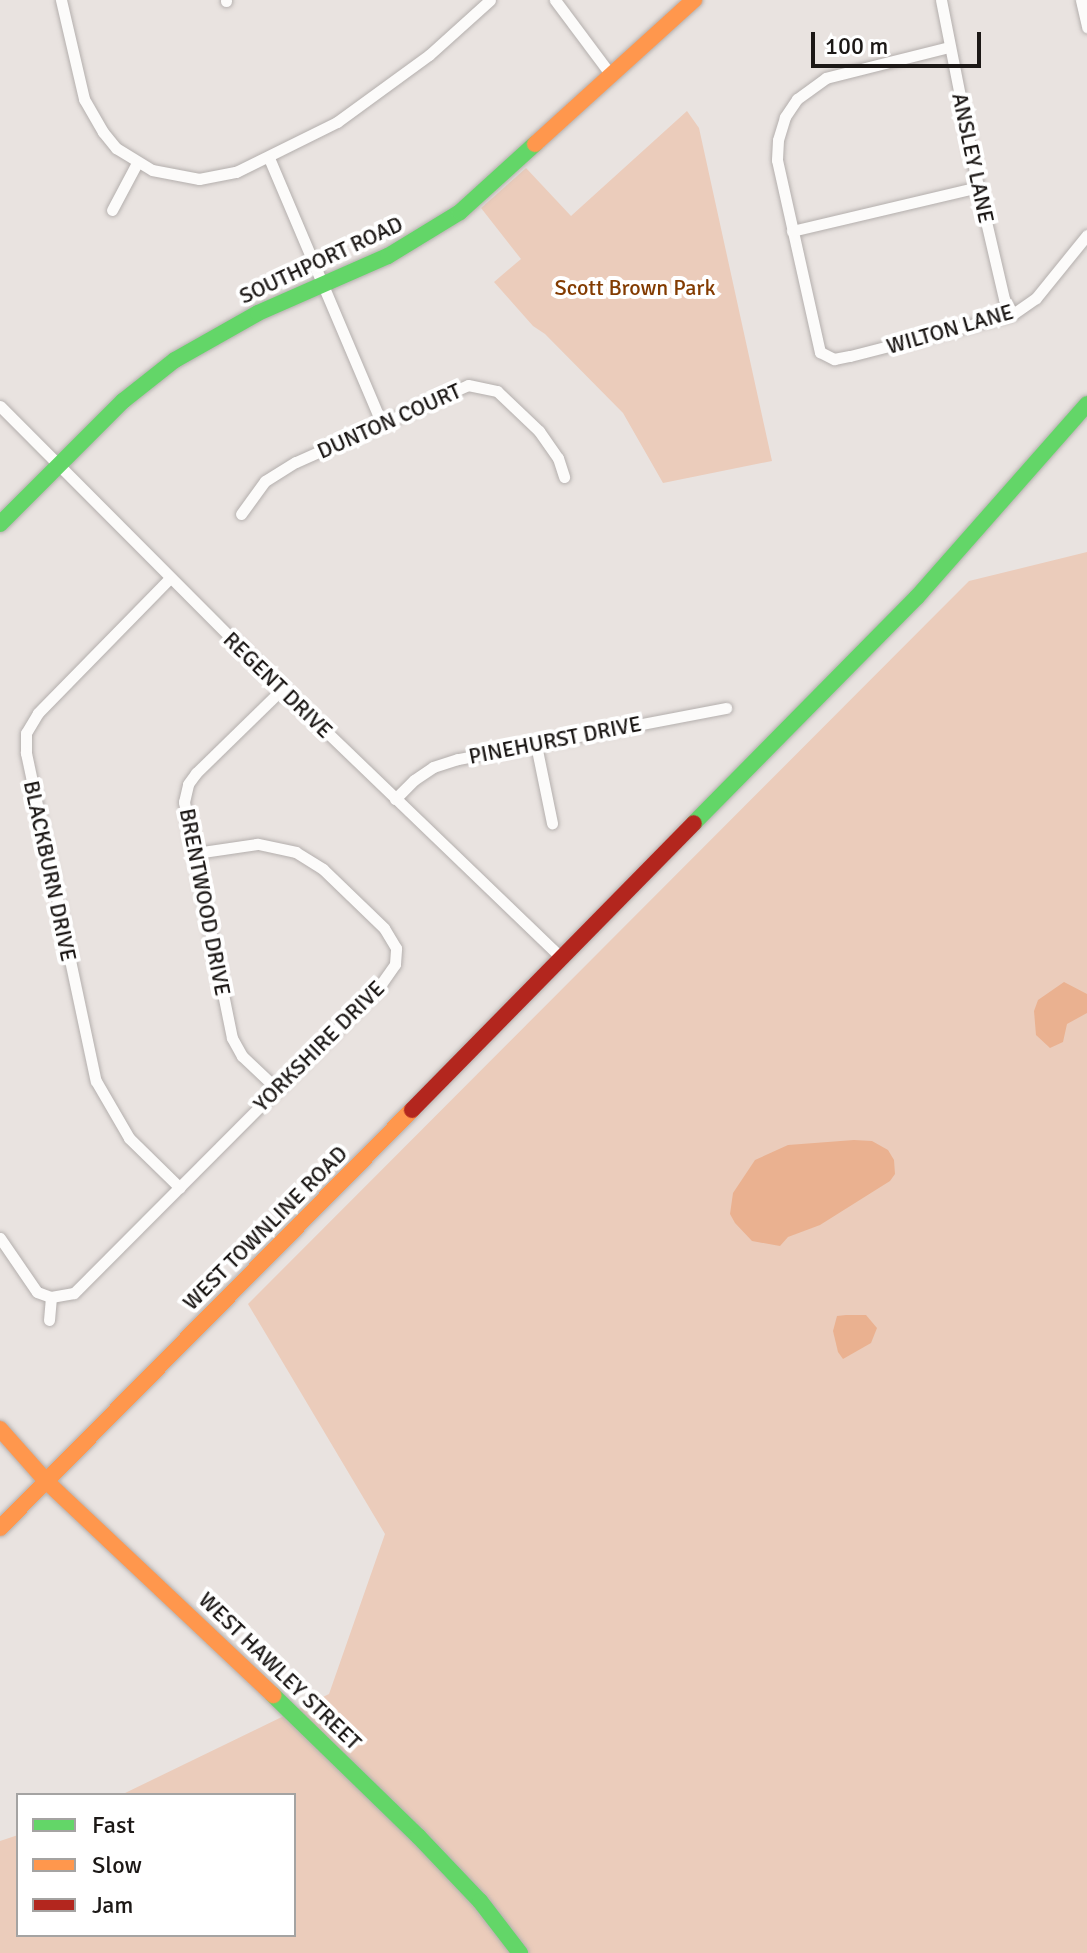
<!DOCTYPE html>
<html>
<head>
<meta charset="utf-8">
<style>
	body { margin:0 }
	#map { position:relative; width:1087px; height:1953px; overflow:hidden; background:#e9e3e0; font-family:Signika,sans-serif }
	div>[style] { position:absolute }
	.green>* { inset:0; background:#ebccbb }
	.water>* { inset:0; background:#eab190 }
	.roads { filter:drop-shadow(0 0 2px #b4afad) drop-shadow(0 0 2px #b4afad) }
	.street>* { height:11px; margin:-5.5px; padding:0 5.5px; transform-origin:5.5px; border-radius:5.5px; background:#fcfbfa }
	.fast>* { height:16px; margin:-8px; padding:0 8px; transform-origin:8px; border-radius:8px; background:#63d668 }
	.slow>* { height:16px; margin:-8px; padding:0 8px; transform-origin:8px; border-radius:8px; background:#ff974d }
	.jam>* { height:16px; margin:-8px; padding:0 8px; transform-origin:8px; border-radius:8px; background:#b3261e }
	span { translate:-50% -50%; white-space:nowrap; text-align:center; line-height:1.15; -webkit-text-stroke:8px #fff; paint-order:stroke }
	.street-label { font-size:22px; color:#1c1816 }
	.park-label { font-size:22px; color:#833b01 }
	.legend { position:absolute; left:16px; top:1793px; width:280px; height:144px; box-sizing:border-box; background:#fff; border:2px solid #a4a3a2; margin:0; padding:10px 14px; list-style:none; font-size:24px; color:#1c1816 }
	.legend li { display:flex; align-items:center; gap:16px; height:40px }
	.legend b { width:40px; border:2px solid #a4a3a2 }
	.scale { position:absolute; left:811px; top:32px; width:170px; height:36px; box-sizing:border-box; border:4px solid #1c1816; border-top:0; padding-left:10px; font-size:24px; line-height:28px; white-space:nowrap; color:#1c1816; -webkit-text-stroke:6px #fff; paint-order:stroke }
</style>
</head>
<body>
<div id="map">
	<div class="green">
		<div style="clip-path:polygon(687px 111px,699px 128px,772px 461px,663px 483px,623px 413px,545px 334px,533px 326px,494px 282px,521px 259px,481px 208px,526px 168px,571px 216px)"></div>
		<div style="clip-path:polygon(1087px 552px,1087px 1953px,0 1953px,0 1841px,18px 1835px,18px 1935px,294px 1935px,294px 1795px,121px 1795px,329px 1694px,385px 1534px,248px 1304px,969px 581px)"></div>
	</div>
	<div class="water">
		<div style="clip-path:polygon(1064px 982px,1087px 994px,1087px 1013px,1067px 1024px,1063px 1042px,1050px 1048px,1036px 1035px,1034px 1011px,1038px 1000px)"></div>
		<div style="clip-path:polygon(854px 1140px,872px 1141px,888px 1150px,894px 1160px,895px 1174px,890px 1181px,820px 1225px,788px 1237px,780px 1246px,752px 1241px,735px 1223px,730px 1214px,733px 1193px,755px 1160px,788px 1145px)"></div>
		<div style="clip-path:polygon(846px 1315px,866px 1315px,877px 1328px,871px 1343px,843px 1359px,838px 1352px,833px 1331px,837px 1316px)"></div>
	</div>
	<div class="roads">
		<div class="street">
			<div style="left:61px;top:0;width:102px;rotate:76.9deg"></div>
			<div style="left:84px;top:99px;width:38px;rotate:60deg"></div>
			<div style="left:103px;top:132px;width:21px;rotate:51deg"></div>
			<div style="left:116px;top:148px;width:42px;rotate:31.4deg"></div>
			<div style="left:152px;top:170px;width:48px;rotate:10.8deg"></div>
			<div style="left:199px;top:179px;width:38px;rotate:-11deg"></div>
			<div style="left:236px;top:172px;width:113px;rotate:-26.3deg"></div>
			<div style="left:337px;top:122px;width:114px;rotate:-36.1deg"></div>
			<div style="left:429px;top:55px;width:82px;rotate:-42deg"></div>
			<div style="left:555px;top:0;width:94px;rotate:53.3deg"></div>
			<div style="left:941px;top:0;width:191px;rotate:78.8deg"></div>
			<div style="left:978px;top:187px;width:115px;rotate:76.9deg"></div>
			<div style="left:1004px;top:299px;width:17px;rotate:59deg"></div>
			<div style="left:1081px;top:0;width:28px;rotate:77deg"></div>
			<div style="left:226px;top:1px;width:1px;rotate:-90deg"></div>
			<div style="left:949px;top:47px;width:127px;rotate:165.9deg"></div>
			<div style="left:826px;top:78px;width:36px;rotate:144deg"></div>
			<div style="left:797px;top:99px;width:22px;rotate:124deg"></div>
			<div style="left:785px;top:117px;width:24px;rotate:107deg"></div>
			<div style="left:778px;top:140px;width:20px;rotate:93deg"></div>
			<div style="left:777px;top:160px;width:197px;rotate:77.4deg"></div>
			<div style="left:820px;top:352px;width:16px;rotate:27deg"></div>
			<div style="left:834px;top:359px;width:16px;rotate:-11deg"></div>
			<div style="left:850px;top:356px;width:168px;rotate:-14.4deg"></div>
			<div style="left:1013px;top:314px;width:28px;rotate:-35deg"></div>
			<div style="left:1036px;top:298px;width:81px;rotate:-51deg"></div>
			<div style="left:269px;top:158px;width:287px;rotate:67deg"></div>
			<div style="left:112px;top:210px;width:53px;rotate:-62deg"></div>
			<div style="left:792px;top:231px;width:191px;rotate:-13.3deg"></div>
			<div style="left:0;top:406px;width:400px;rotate:45.1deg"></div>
			<div style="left:282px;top:689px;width:388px;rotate:43.9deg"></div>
			<div style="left:241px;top:514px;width:41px;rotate:-54deg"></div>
			<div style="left:265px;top:481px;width:36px;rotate:-32deg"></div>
			<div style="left:296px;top:462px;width:188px;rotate:-24.1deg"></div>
			<div style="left:468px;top:385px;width:30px;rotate:12deg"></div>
			<div style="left:497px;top:391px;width:58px;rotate:43.6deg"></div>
			<div style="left:539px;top:431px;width:33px;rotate:55deg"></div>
			<div style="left:558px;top:458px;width:20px;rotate:72deg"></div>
			<div style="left:170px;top:578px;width:189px;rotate:134.4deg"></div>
			<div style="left:38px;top:713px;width:23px;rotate:121deg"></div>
			<div style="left:26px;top:733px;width:20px;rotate:90deg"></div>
			<div style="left:26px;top:753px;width:335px;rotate:78deg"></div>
			<div style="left:96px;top:1081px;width:66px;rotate:59.9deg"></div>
			<div style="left:129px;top:1138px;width:71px;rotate:44.4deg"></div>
			<div style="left:536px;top:745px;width:80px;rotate:78.4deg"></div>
			<div style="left:395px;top:799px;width:27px;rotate:-45deg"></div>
			<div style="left:414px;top:780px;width:23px;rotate:-34deg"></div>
			<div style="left:433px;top:767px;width:26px;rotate:-18deg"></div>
			<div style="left:458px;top:759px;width:273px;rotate:-10.8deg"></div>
			<div style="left:277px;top:1089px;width:48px;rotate:-136.7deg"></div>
			<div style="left:242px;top:1056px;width:21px;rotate:-119deg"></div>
			<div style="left:232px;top:1038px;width:241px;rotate:-101.5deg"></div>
			<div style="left:184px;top:802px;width:18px;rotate:-77deg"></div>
			<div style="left:188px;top:784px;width:14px;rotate:-54deg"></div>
			<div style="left:196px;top:773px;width:120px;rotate:-44.3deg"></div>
			<div style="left:0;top:1238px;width:65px;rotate:55.6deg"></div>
			<div style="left:37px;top:1292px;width:15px;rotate:20deg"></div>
			<div style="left:51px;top:1297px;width:23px;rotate:-10deg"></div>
			<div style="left:74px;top:1293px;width:432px;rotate:-45.1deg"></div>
			<div style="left:379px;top:987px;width:28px;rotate:-55deg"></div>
			<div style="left:395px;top:964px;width:16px;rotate:-86deg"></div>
			<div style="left:396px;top:948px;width:23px;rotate:-121deg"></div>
			<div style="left:384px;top:928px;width:85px;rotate:-136deg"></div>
			<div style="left:323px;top:869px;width:32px;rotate:-148deg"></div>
			<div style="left:296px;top:852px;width:40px;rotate:-168deg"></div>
			<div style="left:257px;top:844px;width:62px;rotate:171.6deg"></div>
			<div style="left:49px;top:1320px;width:23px;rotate:-85deg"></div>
		</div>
		<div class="fast">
			<div style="left:0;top:524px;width:174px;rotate:-45deg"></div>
			<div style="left:123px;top:401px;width:66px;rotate:-38.3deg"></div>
			<div style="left:175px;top:360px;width:95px;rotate:-29.5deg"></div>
			<div style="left:258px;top:313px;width:142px;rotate:-23.7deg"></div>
			<div style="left:388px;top:256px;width:84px;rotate:-31.4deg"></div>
			<div style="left:460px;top:212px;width:101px;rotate:-42.2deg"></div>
			<div style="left:694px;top:823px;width:317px;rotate:-45.4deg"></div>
			<div style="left:917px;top:597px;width:257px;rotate:-48.6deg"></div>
			<div style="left:273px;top:1695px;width:202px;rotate:44.2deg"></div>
			<div style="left:418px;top:1836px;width:90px;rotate:46.4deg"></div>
			<div style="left:480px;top:1901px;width:66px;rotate:52.4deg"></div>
		</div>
		<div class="slow">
			<div style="left:535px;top:144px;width:215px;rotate:-42.2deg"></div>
			<div style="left:0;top:1429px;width:71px;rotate:48.4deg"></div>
			<div style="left:47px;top:1482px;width:311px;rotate:43.3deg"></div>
			<div style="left:0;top:1528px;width:587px;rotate:-45.41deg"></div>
		</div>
		<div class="jam">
			<div style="left:412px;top:1110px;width:402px;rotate:-45.5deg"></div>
		</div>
	</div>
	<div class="street-label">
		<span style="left:973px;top:158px;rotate:78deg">ANSLEY LANE</span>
		<span style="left:321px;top:260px;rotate:-25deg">SOUTHPORT ROAD</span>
		<span style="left:950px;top:329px;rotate:-16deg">WILTON LANE</span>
		<span style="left:389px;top:421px;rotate:-24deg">DUNTON COURT</span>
		<span style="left:278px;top:685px;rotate:44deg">REGENT DRIVE</span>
		<span style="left:555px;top:740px;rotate:-11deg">PINEHURST DRIVE</span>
		<span style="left:50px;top:871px;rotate:78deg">BLACKBURN DRIVE</span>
		<span style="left:205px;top:902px;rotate:79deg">BRENTWOOD DRIVE</span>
		<span style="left:319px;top:1046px;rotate:-45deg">YORKSHIRE DRIVE</span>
		<span style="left:265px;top:1228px;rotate:-45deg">WEST TOWNLINE ROAD</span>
		<span style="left:280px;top:1671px;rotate:44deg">WEST HAWLEY STREET</span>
	</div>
	<div class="park-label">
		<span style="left:635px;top:288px">Scott Brown Park</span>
	</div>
	<ul class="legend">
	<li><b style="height:10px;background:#63d668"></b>Fast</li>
	<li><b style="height:10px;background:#ff974d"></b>Slow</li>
	<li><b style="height:10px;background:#b3261e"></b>Jam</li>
	</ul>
	<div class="scale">100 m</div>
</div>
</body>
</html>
